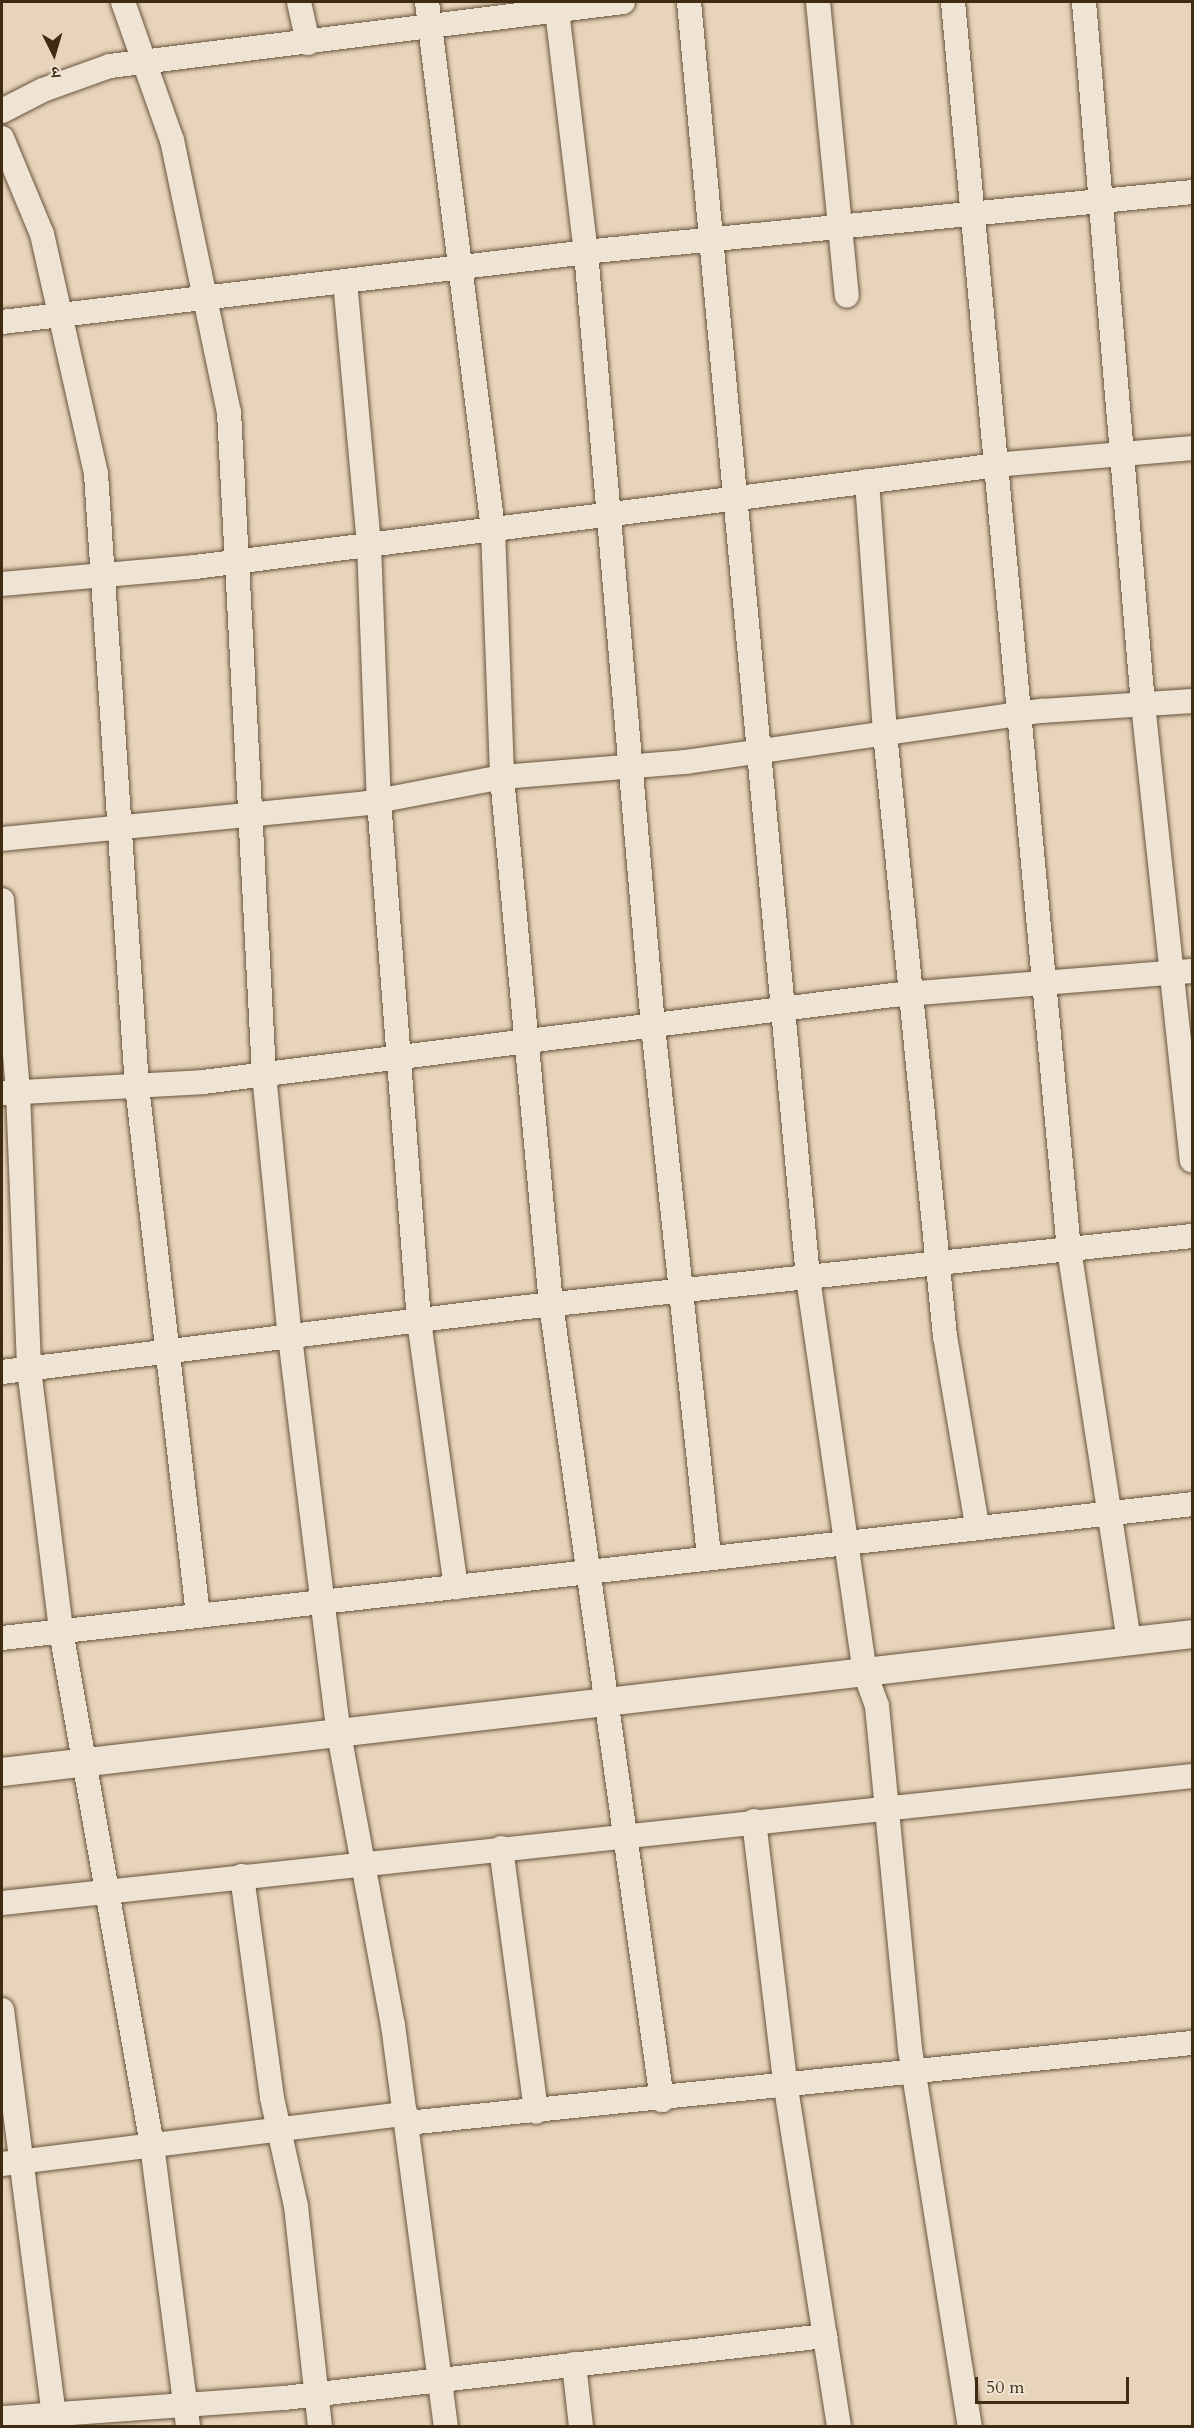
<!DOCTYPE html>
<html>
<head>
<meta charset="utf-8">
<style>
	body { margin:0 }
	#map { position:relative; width:1194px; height:2428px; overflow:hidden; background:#e7d4bb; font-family:Cardo,"Noto Serif Devanagari",serif }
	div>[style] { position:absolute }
	.roads { filter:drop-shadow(0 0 2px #69543c) drop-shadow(0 0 2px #69543c) }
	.minor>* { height:24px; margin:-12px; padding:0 12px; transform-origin:12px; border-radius:12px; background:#efe3d3 }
	.tertiary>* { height:28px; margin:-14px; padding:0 14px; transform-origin:14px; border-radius:14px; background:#efe3d3 }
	span { translate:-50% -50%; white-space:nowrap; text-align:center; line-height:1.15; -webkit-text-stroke:5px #efe3d3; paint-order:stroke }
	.frame { position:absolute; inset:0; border:3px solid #3f2a12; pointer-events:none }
	.north { position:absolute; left:24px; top:24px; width:60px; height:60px; -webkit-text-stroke:4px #efe3d3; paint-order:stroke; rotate:175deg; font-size:16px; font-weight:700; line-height:24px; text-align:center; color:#3f2a12 }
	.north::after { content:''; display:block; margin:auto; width:21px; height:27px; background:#3f2a12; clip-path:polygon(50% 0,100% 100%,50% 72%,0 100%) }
	.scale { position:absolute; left:975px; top:2377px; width:154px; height:27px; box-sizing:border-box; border:3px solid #3f2a12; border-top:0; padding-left:8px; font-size:18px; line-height:21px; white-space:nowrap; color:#3f2a12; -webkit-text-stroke:4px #efe3d3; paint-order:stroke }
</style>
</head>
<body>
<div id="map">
	<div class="roads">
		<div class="minor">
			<div style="left:123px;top:2px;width:146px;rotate:70.5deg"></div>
			<div style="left:172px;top:140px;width:278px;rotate:78.2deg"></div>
			<div style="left:229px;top:412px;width:663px;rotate:86.97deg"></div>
			<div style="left:264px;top:1074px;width:264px;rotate:84.4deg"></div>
			<div style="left:290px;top:1337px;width:400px;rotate:83deg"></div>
			<div style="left:339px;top:1734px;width:296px;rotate:79.5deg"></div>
			<div style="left:393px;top:2025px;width:404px;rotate:82.5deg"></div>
			<div style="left:299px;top:2px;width:42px;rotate:77.6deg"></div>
			<div style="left:427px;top:2px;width:531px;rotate:82.86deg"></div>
			<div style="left:493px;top:529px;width:248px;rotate:87.9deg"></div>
			<div style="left:502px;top:777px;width:529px;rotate:84.69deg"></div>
			<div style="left:551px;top:1304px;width:804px;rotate:82.06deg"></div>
			<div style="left:556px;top:2px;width:252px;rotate:83.2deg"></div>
			<div style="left:586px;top:252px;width:777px;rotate:85.05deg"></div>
			<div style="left:653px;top:1026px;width:533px;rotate:83.97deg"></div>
			<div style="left:689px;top:2px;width:1282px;rotate:84.67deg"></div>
			<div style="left:808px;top:1278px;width:399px;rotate:81.8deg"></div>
			<div style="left:865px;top:1673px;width:35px;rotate:70deg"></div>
			<div style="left:877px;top:1706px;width:345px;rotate:84.5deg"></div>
			<div style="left:910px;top:2049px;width:382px;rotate:81deg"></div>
			<div style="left:818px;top:2px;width:295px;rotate:84.4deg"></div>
			<div style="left:953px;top:2px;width:1252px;rotate:84.69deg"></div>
			<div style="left:1069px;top:1249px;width:398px;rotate:81.3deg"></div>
			<div style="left:1084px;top:2px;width:704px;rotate:85.2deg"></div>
			<div style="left:1143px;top:704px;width:459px;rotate:83.9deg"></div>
			<div style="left:2px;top:111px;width:46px;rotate:-27.1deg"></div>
			<div style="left:43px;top:90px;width:71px;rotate:-19.7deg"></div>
			<div style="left:110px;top:66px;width:517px;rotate:-7.11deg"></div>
			<div style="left:2px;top:138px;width:104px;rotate:67.4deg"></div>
			<div style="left:42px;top:234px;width:246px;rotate:77.3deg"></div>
			<div style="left:96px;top:474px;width:613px;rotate:86.17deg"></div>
			<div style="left:137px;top:1086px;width:533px;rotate:83.42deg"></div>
			<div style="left:345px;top:281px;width:265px;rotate:84.8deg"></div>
			<div style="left:369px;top:545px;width:256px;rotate:87.8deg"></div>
			<div style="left:379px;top:801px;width:522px;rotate:85.6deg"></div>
			<div style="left:419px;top:1321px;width:269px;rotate:82.1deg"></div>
			<div style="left:2px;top:322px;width:606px;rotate:-6.82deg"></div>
			<div style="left:604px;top:250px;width:591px;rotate:-5.63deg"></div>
			<div style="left:867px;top:481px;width:253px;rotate:85.9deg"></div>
			<div style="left:885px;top:733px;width:606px;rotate:84.32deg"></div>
			<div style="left:945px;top:1336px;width:193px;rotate:80.4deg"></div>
			<div style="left:2px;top:584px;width:194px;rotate:-5deg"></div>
			<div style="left:195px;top:567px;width:818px;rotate:-7.24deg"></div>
			<div style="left:1006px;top:464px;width:187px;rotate:-4.9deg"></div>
			<div style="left:2px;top:839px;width:367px;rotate:-5.6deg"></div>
			<div style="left:367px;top:803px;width:137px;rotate:-10.9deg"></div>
			<div style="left:502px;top:777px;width:185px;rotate:-4.7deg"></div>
			<div style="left:686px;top:762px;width:360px;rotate:-8.2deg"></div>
			<div style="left:1042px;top:711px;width:150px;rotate:-3.8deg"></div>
			<div style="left:2px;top:900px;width:193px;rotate:85.2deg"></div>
			<div style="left:18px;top:1092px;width:277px;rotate:87.7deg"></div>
			<div style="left:29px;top:1369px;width:264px;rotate:83deg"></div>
			<div style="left:61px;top:1631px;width:522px;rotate:79.96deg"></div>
			<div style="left:152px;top:2145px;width:283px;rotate:82.7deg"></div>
			<div style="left:2px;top:1093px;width:201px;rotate:-3.1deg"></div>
			<div style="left:203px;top:1082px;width:695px;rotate:-7.19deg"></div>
			<div style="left:893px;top:995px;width:300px;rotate:-4.6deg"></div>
			<div style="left:2px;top:1372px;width:519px;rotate:-7.08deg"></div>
			<div style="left:517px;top:1308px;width:679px;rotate:-6.09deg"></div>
			<div style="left:2px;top:1638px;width:1198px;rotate:-6.42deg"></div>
			<div style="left:754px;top:1821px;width:269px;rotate:83.2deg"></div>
			<div style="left:786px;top:2088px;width:342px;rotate:81.1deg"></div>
			<div style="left:501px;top:1848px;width:266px;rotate:82.4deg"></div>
			<div style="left:242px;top:1876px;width:224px;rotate:82.3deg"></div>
			<div style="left:272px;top:2098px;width:111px;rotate:77.5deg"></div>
			<div style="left:296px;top:2206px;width:221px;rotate:83.8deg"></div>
			<div style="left:2px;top:1903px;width:1197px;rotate:-6.09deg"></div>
			<div style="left:2px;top:2010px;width:419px;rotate:82.7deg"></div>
			<div style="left:407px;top:2123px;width:789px;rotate:-5.82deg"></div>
			<div style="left:2px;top:2164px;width:407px;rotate:-7.1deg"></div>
			<div style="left:574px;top:2364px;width:62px;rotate:83.6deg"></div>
			<div style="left:2px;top:2418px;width:283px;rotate:-4.1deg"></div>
			<div style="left:284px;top:2398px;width:545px;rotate:-6.54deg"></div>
		</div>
		<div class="tertiary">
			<div style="left:2px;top:1772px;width:1198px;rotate:-6.61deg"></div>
		</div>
	</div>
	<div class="frame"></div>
	<div class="north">उ</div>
	<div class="scale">50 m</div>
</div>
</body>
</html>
